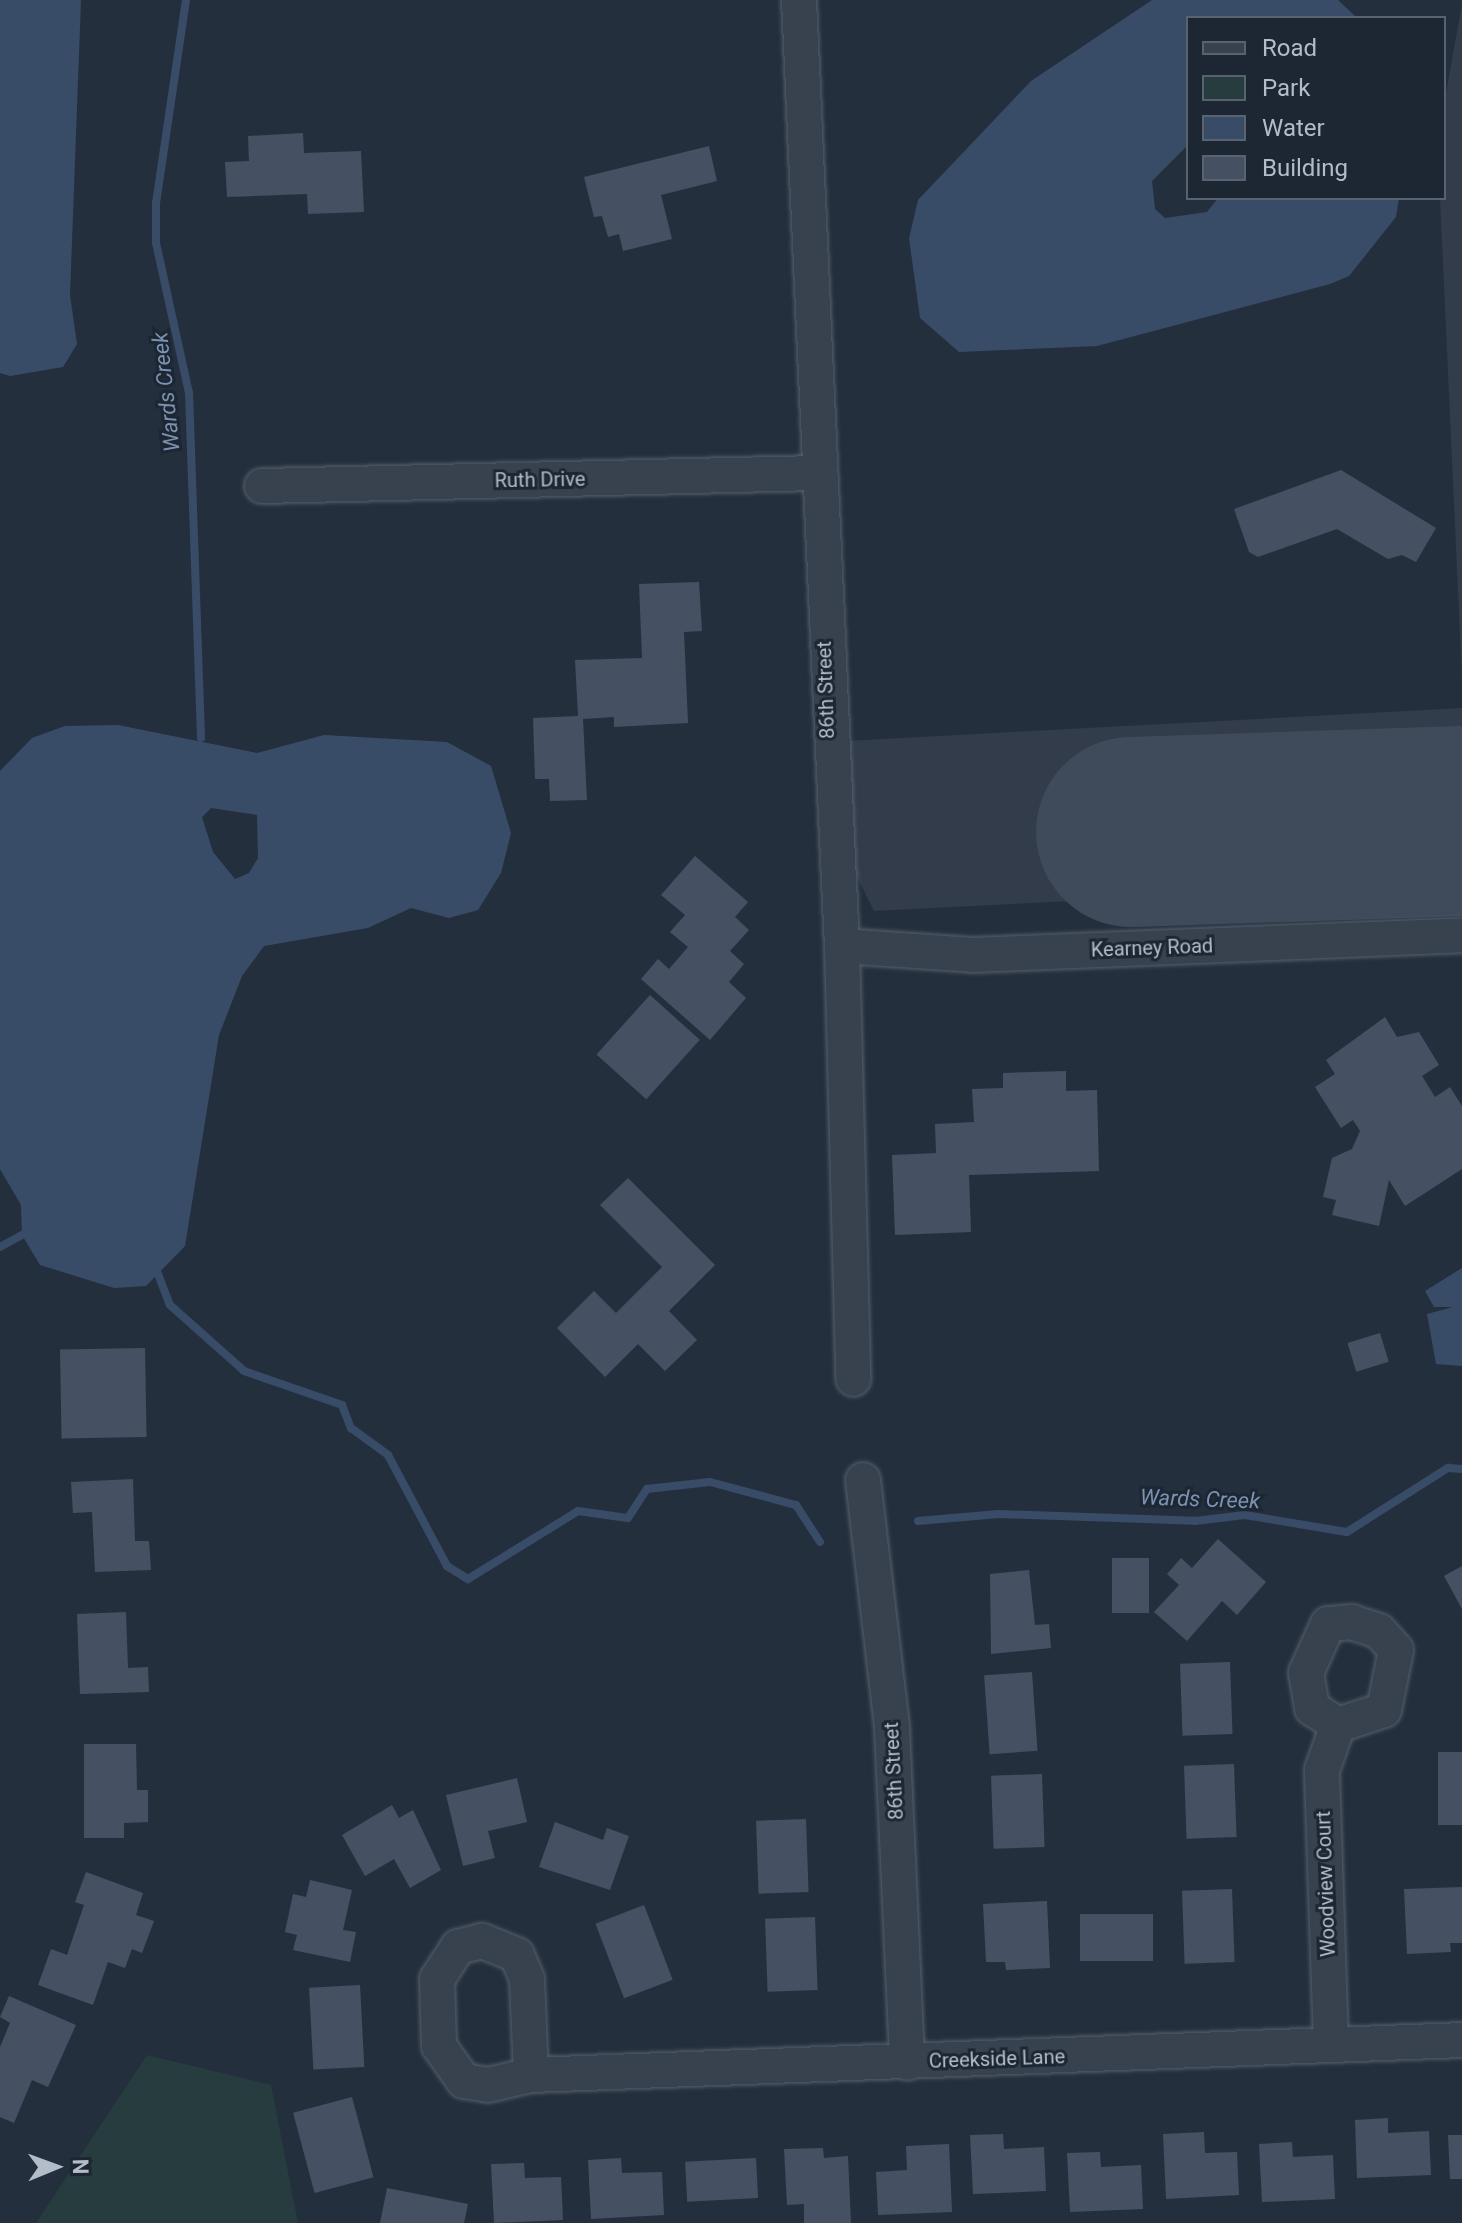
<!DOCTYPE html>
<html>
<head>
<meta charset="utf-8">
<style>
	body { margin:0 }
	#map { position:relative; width:1462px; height:2223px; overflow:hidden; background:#242f3e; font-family:Roboto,sans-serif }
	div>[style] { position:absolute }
	.airport>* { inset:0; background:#323c4b }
	.green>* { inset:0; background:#263c3f }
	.water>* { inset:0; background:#394c67 }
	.stream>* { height:8px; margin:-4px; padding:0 4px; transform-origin:4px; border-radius:4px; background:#394c67 }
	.runway>* { height:190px; margin:-95px; padding:0 95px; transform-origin:95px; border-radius:95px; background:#3f4a5a }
	.building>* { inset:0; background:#455162; transform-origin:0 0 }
	.roads { filter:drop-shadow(0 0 2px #565f6c) drop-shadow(0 0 2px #565f6c) }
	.minor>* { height:34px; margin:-17px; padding:0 17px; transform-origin:17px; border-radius:17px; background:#38414e }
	span { translate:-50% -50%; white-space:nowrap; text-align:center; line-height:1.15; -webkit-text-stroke:6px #1d2633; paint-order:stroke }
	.street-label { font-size:20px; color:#b4bcc9 }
	.water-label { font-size:22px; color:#7c92b1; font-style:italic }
	.legend { position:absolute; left:1186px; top:16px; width:260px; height:184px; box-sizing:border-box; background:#1d2633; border:2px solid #59626f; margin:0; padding:10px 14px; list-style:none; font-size:24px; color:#b4bcc9 }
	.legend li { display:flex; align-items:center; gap:16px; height:40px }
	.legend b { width:40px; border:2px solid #59626f }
	.north { position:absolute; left:16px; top:2127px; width:80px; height:80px; -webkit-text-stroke:6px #1d2633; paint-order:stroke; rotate:89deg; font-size:22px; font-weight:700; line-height:32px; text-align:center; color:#b4bcc9 }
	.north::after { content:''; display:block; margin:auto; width:28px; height:36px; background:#b4bcc9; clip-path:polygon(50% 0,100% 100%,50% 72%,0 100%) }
</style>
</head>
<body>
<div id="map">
	<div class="airport">
		<div style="clip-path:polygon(1462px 4px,1462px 678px,1440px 198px,1444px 104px)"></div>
		<div style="clip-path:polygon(1462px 708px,1462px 881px,874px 911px,852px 867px,845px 741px)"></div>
	</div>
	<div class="green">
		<div style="clip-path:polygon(147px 2055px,271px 2085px,298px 2223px,36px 2223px)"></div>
	</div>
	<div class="water">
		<div style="clip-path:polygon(0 0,81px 0,70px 295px,77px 344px,63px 367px,10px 376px,0 373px)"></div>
		<div style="clip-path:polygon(1152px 0,1338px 0,1357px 18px,1188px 18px,1188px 145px,1152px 181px,1155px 209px,1165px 218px,1207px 212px,1218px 198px,1399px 198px,1396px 217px,1349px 276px,1330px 284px,1097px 346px,959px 352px,920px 318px,909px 238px,918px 200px,1031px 81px)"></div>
		<div style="clip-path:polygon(evenodd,118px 725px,257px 753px,324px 735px,447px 742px,491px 766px,511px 833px,501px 873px,478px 910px,449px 918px,411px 908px,368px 928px,264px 946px,242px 976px,219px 1035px,185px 1246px,146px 1286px,114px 1288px,40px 1265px,22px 1235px,21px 1205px,0 1169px,0 771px,32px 738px,65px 726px,118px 725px,211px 808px,257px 815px,258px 858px,249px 873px,235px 879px,213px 852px,202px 817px,211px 808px)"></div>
		<div style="clip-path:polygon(1462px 1268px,1462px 1366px,1436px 1364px,1427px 1314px,1453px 1307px,1434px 1307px,1425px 1291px)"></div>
	</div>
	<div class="stream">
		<div style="left:186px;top:0;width:205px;rotate:98.4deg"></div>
		<div style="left:156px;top:203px;width:40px;rotate:90deg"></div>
		<div style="left:156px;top:243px;width:154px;rotate:77.6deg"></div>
		<div style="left:189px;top:393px;width:345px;rotate:88deg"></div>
		<div style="left:0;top:1247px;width:25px;rotate:-29deg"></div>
		<div style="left:158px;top:1274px;width:33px;rotate:69deg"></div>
		<div style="left:170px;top:1305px;width:99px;rotate:41.7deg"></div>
		<div style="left:244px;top:1371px;width:104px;rotate:19.1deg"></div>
		<div style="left:342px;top:1405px;width:25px;rotate:69deg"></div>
		<div style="left:351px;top:1428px;width:46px;rotate:36.1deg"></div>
		<div style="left:388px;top:1455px;width:126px;rotate:62deg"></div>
		<div style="left:447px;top:1566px;width:25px;rotate:32deg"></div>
		<div style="left:468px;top:1579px;width:129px;rotate:-31.7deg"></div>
		<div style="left:578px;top:1511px;width:50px;rotate:8deg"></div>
		<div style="left:628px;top:1518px;width:35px;rotate:-57deg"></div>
		<div style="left:647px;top:1489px;width:63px;rotate:-6.3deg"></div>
		<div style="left:710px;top:1482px;width:89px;rotate:15deg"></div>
		<div style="left:796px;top:1505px;width:44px;rotate:57deg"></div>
		<div style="left:918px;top:1521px;width:81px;rotate:-4.9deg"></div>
		<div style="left:999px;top:1514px;width:196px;rotate:2deg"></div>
		<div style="left:1195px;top:1521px;width:50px;rotate:-6.8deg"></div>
		<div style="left:1245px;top:1515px;width:103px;rotate:9.5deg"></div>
		<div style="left:1347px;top:1532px;width:120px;rotate:-32.4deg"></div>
		<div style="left:1448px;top:1468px;width:14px;rotate:4deg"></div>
	</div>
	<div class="runway">
		<div style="left:1131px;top:832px;width:331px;rotate:-1.9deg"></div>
	</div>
	<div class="building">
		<div style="clip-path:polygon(303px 133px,304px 153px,361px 151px,364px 212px,308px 214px,307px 194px,227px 197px,225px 162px,249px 161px,248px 136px)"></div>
		<div style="clip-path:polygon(709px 146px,717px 181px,661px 195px,672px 239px,623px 251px,619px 234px,608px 237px,602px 216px,594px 217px,584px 177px)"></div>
		<div style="clip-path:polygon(1341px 470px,1436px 528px,1416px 562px,1402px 555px,1388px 559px,1337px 529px,1258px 557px,1249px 552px,1234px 509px)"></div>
		<div style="clip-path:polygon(699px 582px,702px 631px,684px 632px,688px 723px,614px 727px,614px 717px,583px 719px,587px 800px,550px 801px,549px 779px,535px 779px,533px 718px,578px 716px,575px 660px,642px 658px,639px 584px)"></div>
		<div style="clip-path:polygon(695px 856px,748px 902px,735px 917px,749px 930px,730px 951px,744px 964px,729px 982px,746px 998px,710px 1040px,641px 979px,658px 959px,669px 969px,688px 947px,670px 932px,685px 915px,661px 895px)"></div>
		<div style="left:650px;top:995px;width:67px;height:80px;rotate:42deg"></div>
		<div style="clip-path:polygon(1385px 1017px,1397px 1037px,1419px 1032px,1439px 1065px,1422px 1076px,1435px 1097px,1450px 1087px,1462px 1106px,1462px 1169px,1405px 1206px,1389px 1180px,1379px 1226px,1332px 1215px,1336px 1200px,1323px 1197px,1332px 1158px,1352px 1149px,1360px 1131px,1353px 1120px,1341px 1128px,1315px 1087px,1335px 1074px,1326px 1060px)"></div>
		<div style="clip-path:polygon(1066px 1071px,1066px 1091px,1097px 1090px,1099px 1171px,969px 1175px,971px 1232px,895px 1235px,892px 1155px,936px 1153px,935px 1124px,974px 1122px,972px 1089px,1003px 1088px,1003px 1073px)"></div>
		<div style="clip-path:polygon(628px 1178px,715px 1265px,669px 1311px,697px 1340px,665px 1371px,638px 1344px,605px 1377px,557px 1328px,594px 1291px,616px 1313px,662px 1267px,600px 1205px)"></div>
		<div style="left:1380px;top:1333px;width:30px;height:34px;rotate:73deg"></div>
		<div style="left:145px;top:1348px;width:89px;height:85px;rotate:89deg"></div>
		<div style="clip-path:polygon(133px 1479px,135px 1541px,149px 1541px,151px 1570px,95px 1572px,92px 1512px,73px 1513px,71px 1482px)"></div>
		<div style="clip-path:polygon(1218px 1539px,1266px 1582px,1237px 1615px,1222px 1601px,1187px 1641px,1154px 1612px,1179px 1585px,1167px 1574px,1181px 1558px,1192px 1568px)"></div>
		<div style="left:1112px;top:1558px;width:37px;height:55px"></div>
		<div style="clip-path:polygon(1462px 1566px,1462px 1609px,1444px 1576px)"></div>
		<div style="clip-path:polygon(1029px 1570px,1035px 1625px,1049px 1624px,1051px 1648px,991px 1654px,990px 1574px)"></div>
		<div style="clip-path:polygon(126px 1612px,128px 1668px,148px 1667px,149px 1692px,80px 1694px,77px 1614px)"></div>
		<div style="left:1230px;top:1662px;width:72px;height:50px;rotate:88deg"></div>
		<div style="left:1032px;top:1672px;width:79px;height:48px;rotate:86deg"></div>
		<div style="clip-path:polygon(84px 1744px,136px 1744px,137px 1790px,148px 1790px,148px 1822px,124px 1823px,124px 1838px,84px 1838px)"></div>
		<div style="left:1462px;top:1752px;width:73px;height:24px;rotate:90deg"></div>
		<div style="left:1234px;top:1764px;width:73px;height:50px;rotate:88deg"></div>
		<div style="left:1042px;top:1774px;width:73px;height:51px;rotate:88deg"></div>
		<div style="clip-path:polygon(517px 1778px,527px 1822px,488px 1831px,495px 1858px,463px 1866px,446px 1795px)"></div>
		<div style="clip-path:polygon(392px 1805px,399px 1818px,413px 1810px,441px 1870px,410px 1888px,394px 1859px,365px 1876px,342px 1835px)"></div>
		<div style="left:806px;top:1819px;width:73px;height:50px;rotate:88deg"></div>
		<div style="clip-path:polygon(555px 1822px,603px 1840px,607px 1828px,629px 1836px,610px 1890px,539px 1867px)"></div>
		<div style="clip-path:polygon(86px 1872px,143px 1893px,136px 1915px,154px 1921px,142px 1953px,132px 1949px,125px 1968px,108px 1962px,93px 2005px,38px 1985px,51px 1949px,67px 1955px,84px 1905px,75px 1902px)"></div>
		<div style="clip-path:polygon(310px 1880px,352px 1890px,343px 1930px,356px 1932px,350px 1962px,293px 1950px,297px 1935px,285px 1932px,293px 1894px,306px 1897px)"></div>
		<div style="clip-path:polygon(1462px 1887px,1462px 1943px,1450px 1943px,1451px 1952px,1407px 1954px,1404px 1889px)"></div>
		<div style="left:1232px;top:1889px;width:73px;height:50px;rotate:88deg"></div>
		<div style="clip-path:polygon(1047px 1901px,1050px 1968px,1006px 1970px,1005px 1962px,986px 1962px,983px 1904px)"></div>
		<div style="left:644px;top:1905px;width:80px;height:52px;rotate:69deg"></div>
		<div style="left:1153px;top:1914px;width:47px;height:73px;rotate:90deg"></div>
		<div style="left:815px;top:1917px;width:73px;height:50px;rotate:88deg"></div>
		<div style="left:360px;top:1985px;width:82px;height:51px;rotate:87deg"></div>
		<div style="clip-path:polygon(9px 1996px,76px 2025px,48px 2087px,32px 2080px,14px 2123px,0 2117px,0 2047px,10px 2023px,0 2017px)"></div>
		<div style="left:352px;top:2097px;width:83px;height:61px;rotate:75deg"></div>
		<div style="clip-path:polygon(1388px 2118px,1388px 2133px,1429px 2131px,1431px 2175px,1357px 2178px,1355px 2120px)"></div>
		<div style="clip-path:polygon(1204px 2132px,1205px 2153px,1237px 2152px,1239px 2195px,1166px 2199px,1163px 2134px)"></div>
		<div style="clip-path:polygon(1003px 2134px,1004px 2149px,1044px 2147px,1046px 2191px,973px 2194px,970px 2135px)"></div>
		<div style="clip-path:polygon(1448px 2135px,1462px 2135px,1462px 2179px,1450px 2179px)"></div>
		<div style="clip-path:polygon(1292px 2142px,1293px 2157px,1333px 2155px,1335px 2199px,1262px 2202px,1259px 2144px)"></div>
		<div style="clip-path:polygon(949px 2144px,952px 2212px,878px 2215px,876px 2172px,907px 2170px,906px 2146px)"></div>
		<div style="clip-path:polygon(823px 2148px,824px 2158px,848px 2156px,851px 2223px,804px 2223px,804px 2204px,787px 2205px,784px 2149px)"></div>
		<div style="clip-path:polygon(1100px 2152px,1101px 2167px,1141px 2165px,1143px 2209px,1070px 2212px,1067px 2153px)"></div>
		<div style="clip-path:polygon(621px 2158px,622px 2173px,662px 2172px,664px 2215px,591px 2219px,588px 2160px)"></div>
		<div style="left:756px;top:2158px;width:40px;height:71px;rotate:87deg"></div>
		<div style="clip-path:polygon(524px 2163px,525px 2178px,561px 2177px,563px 2220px,494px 2223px,491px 2164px)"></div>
		<div style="clip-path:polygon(387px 2188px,468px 2204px,464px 2223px,380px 2223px)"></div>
	</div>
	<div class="roads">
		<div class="minor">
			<div style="left:799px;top:0;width:947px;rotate:87.4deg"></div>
			<div style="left:842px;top:946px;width:433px;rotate:88.5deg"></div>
			<div style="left:262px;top:486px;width:555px;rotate:-1.34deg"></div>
			<div style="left:842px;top:946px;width:131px;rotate:3.9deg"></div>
			<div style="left:973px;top:955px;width:489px;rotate:-2.3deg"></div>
			<div style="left:863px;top:1480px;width:250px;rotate:83.3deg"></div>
			<div style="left:892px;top:1728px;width:335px;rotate:87.4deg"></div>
			<div style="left:1331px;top:2045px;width:275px;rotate:-91.9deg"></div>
			<div style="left:1322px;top:1770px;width:48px;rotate:-70.4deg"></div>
			<div style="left:1338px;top:1725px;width:48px;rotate:-18.1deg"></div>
			<div style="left:1384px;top:1710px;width:61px;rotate:-78.7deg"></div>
			<div style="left:1396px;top:1650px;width:25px;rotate:-132deg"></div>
			<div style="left:1379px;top:1631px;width:28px;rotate:-162deg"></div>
			<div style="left:1352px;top:1622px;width:24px;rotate:175deg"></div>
			<div style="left:1328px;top:1624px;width:54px;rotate:114.2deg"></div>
			<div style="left:1306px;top:1673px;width:36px;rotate:80deg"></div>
			<div style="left:1312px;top:1708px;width:31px;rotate:33deg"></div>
			<div style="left:531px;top:2075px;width:96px;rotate:-92.4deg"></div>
			<div style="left:527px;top:1979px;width:26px;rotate:-113deg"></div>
			<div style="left:517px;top:1955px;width:38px;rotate:-158deg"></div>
			<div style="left:482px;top:1941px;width:25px;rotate:166deg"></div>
			<div style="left:458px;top:1947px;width:38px;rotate:123deg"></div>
			<div style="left:437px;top:1979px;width:67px;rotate:88.3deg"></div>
			<div style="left:439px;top:2046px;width:43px;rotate:54.5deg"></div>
			<div style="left:464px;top:2081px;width:24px;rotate:9deg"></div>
			<div style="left:488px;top:2085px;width:44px;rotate:-13.1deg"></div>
			<div style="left:531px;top:2075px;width:932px;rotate:-2.15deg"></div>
		</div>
	</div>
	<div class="street-label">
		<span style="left:540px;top:480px;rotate:-1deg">Ruth Drive</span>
		<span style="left:826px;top:690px;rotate:-92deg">86th Street</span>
		<span style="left:1152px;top:948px;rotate:-2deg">Kearney Road</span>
		<span style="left:894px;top:1771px;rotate:-93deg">86th Street</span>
		<span style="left:1326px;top:1884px;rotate:-92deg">Woodview Court</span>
		<span style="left:997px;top:2059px;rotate:-2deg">Creekside Lane</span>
	</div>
	<div class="water-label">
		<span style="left:166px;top:392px;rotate:-96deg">Wards Creek</span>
		<span style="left:1200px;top:1499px;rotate:2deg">Wards Creek</span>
	</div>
	<ul class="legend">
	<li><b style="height:10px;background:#38414e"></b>Road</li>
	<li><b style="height:22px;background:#263c3f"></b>Park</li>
	<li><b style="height:22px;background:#394c67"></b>Water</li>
	<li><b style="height:22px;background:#455162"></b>Building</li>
	</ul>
	<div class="north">N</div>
</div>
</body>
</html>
